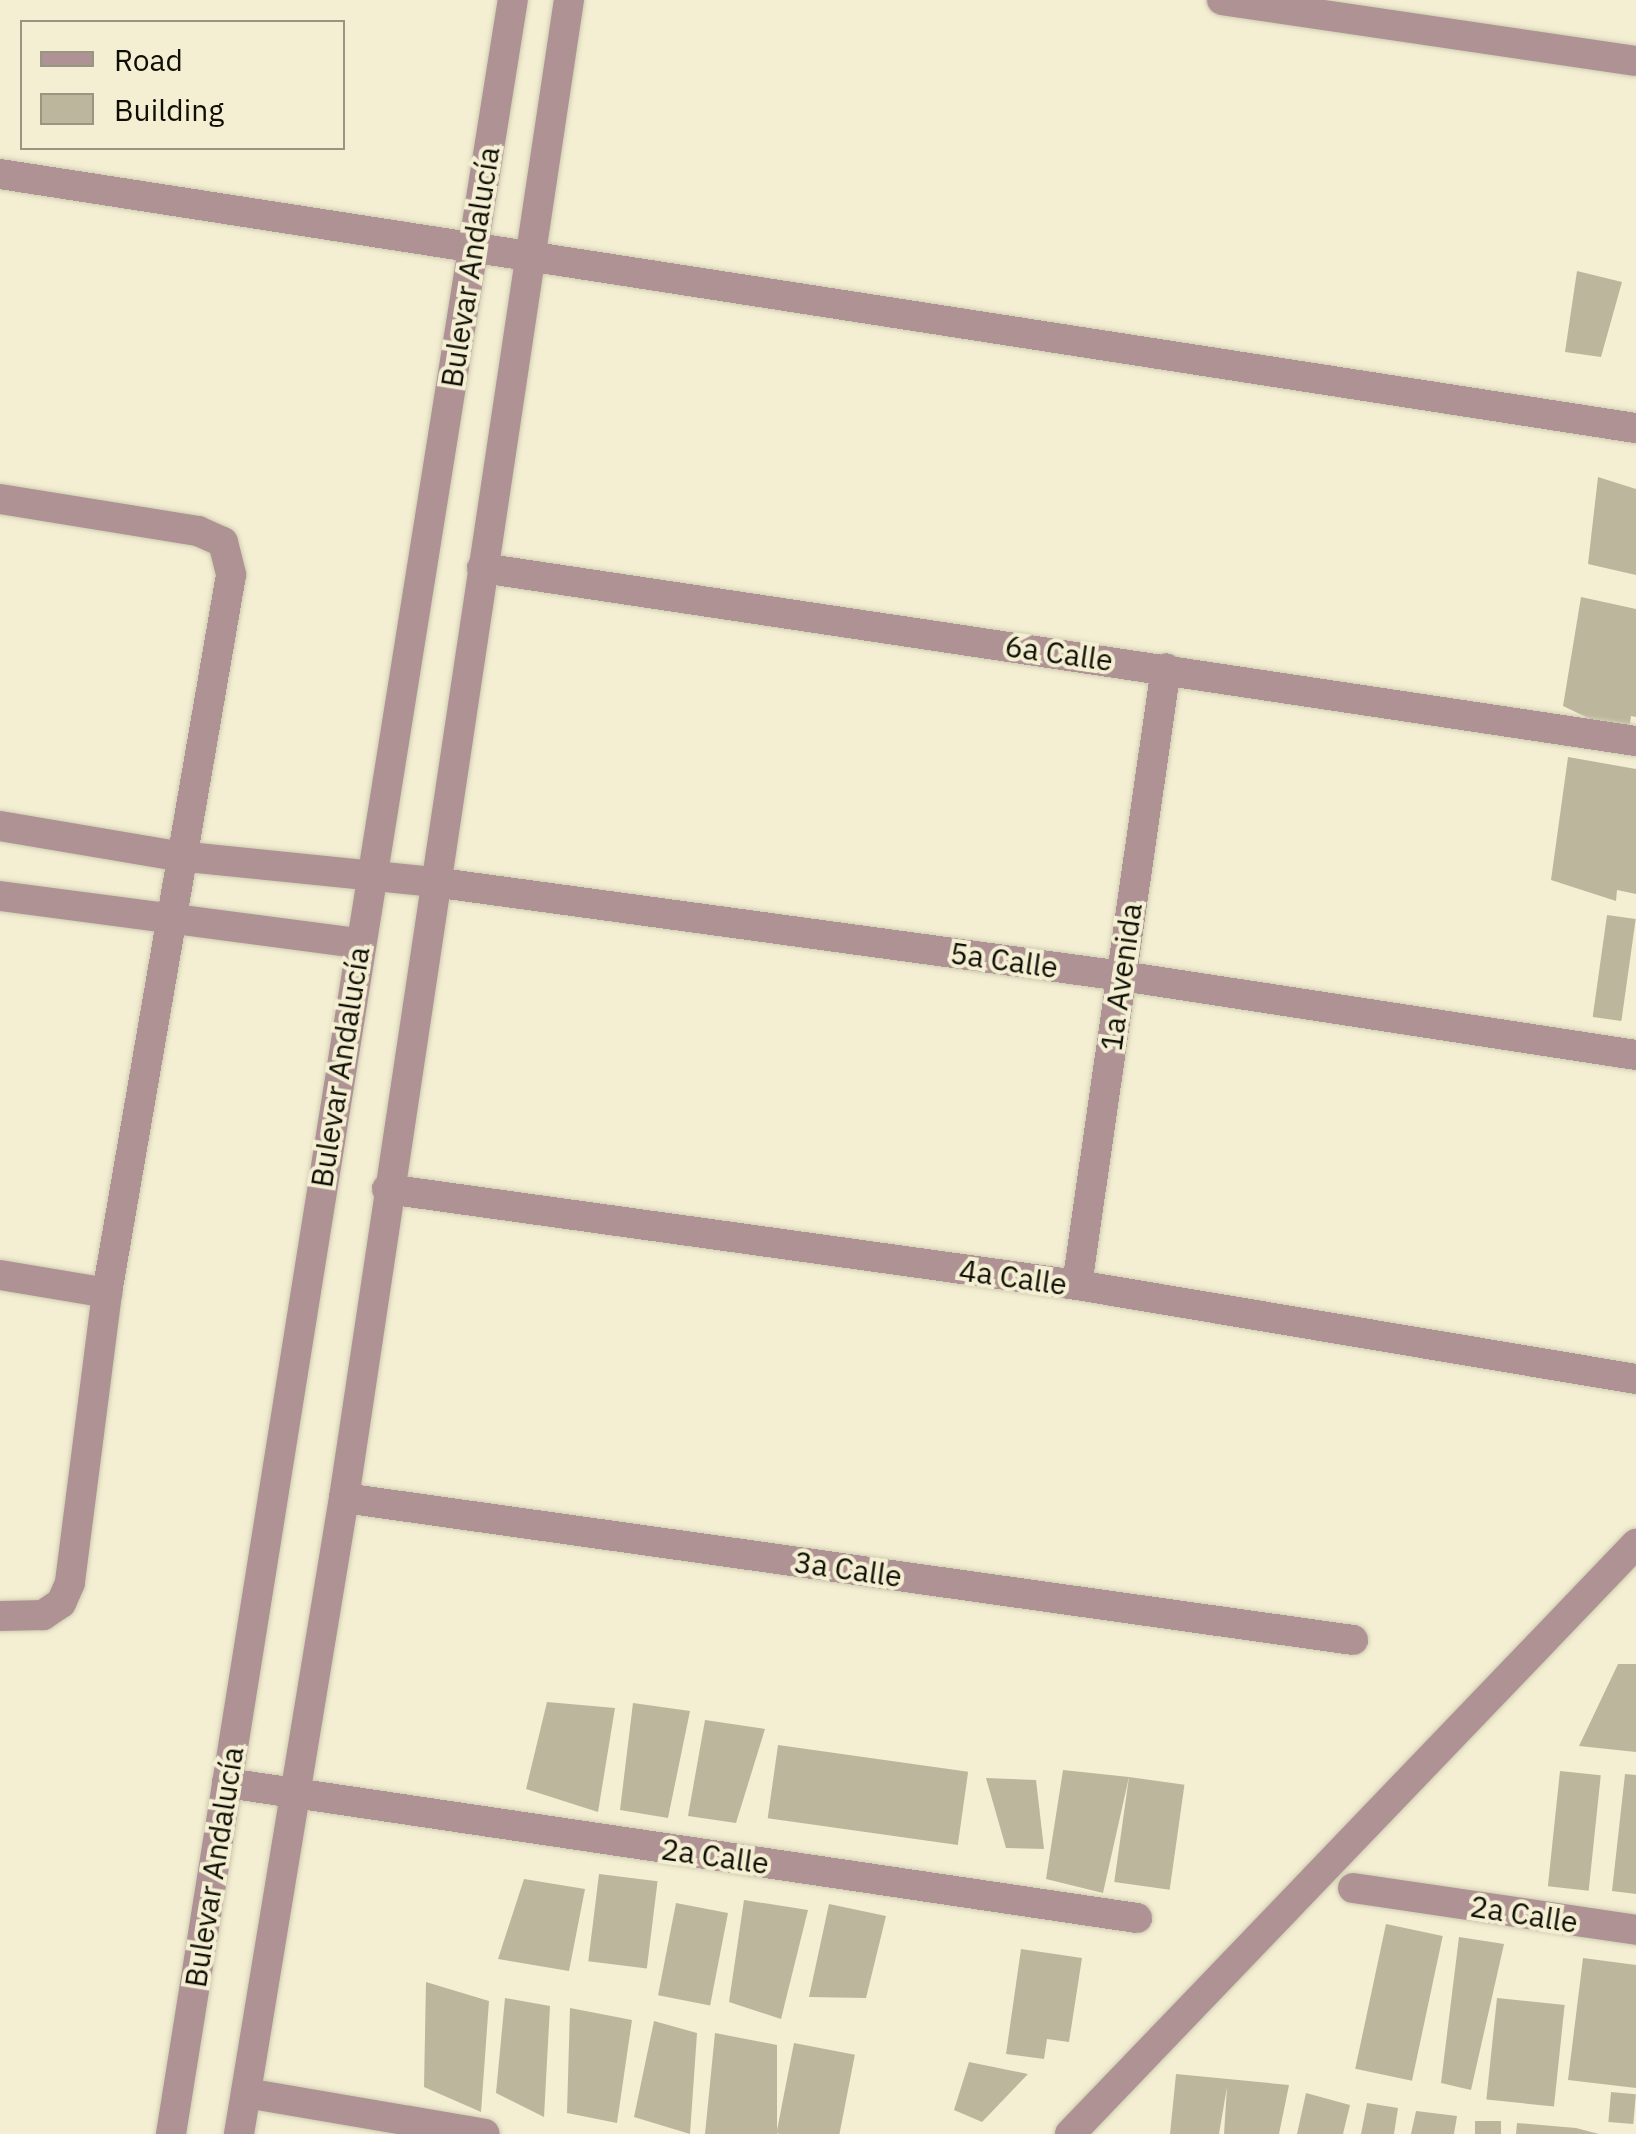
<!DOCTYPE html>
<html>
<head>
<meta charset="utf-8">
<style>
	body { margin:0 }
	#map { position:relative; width:1636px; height:2134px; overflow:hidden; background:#f4efd3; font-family:"IBM Plex Sans",sans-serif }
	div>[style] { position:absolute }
	.building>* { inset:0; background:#bcb79c; transform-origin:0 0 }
	.roads { filter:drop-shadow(0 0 2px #cfcbb2) drop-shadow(0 0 2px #cfcbb2) }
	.minor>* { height:30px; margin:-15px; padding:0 15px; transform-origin:15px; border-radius:15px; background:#ae9294 }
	span { translate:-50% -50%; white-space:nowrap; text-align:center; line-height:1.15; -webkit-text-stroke:8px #f4efd3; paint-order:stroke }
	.street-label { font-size:30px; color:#0f0e05 }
	.legend { position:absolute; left:20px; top:20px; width:325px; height:130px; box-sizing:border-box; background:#f4efd3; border:2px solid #989581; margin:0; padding:12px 18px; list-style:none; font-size:30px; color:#0f0e05 }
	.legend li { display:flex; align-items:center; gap:20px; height:50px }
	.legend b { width:50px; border:2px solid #989581 }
</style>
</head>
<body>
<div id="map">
	<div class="building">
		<div style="clip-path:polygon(1577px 271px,1622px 282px,1601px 357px,1565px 352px)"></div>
		<div style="clip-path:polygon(1598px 477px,1636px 489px,1636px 575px,1588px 564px)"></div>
		<div style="clip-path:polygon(1581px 597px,1636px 609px,1636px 717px,1631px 716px,1628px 737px,1563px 706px)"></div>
		<div style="clip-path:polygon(1568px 757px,1636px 769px,1636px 894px,1617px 890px,1616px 901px,1551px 880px)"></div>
		<div style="left:1607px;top:915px;width:29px;height:103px;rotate:8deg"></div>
		<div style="clip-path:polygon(1618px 1664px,1636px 1664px,1636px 1752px,1579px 1746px)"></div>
		<div style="clip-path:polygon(547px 1702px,615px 1708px,598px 1812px,526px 1789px)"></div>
		<div style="clip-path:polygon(633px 1703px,690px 1711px,668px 1818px,620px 1810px)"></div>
		<div style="clip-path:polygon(705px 1720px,765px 1729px,736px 1823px,688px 1816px)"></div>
		<div style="left:778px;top:1745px;width:192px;height:74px;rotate:8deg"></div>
		<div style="clip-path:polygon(1063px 1770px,1129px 1777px,1103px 1893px,1046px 1879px)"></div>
		<div style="left:1560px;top:1771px;width:41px;height:116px;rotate:6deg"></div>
		<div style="clip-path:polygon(1625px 1774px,1636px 1775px,1636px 1894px,1612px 1891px)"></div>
		<div style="left:1129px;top:1777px;width:56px;height:106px;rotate:8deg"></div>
		<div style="clip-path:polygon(986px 1778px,1036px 1780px,1044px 1849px,1006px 1848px)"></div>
		<div style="left:599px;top:1874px;width:59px;height:88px;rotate:7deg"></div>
		<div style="clip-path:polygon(524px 1879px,585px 1889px,569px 1971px,498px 1959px)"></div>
		<div style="clip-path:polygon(744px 1900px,808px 1910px,781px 2019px,729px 2002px)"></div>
		<div style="left:676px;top:1903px;width:53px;height:94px;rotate:11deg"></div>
		<div style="clip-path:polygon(829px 1904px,886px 1916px,866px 1998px,809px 1997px)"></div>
		<div style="left:1386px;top:1924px;width:58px;height:148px;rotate:12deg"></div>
		<div style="clip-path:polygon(1459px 1937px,1504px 1944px,1471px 2090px,1441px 2083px)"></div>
		<div style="clip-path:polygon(1021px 1949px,1082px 1958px,1069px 2042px,1047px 2039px,1044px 2059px,1006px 2054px)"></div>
		<div style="clip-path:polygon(1583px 1958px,1636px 1965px,1636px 2088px,1568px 2080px)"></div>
		<div style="clip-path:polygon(426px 1982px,489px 2001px,481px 2112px,424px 2087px)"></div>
		<div style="clip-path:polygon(505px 1998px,550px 2006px,544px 2117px,496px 2093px)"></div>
		<div style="left:1497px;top:1998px;width:68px;height:102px;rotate:6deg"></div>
		<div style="clip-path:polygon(570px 2008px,632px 2020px,617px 2123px,567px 2113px)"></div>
		<div style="clip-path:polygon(654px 2021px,697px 2033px,690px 2134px,634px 2117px)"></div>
		<div style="clip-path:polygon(715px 2033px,777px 2045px,777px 2134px,705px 2134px)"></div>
		<div style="left:794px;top:2043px;width:62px;height:92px;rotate:11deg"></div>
		<div style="clip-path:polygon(969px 2062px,1028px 2074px,982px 2122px,954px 2110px)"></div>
		<div style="clip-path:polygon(1176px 2074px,1289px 2085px,1279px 2134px,1224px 2134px,1227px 2087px,1219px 2134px,1170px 2134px)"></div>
		<div style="left:1611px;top:2092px;width:25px;height:30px;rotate:5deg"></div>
		<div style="clip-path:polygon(1306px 2093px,1350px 2105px,1343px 2134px,1297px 2134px)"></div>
		<div style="clip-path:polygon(1367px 2103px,1398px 2108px,1394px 2134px,1361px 2134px)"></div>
		<div style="clip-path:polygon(1416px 2111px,1457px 2116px,1454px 2134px,1411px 2134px)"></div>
		<div style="left:1475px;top:2121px;width:26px;height:13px"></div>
		<div style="clip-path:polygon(1517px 2123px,1576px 2128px,1599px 2134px,1516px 2134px)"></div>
	</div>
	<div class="roads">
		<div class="minor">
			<div style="left:1222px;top:0;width:418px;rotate:8.4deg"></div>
			<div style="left:0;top:174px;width:1656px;rotate:8.83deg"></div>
			<div style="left:0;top:499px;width:201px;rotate:9.2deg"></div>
			<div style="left:198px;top:531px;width:27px;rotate:24deg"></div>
			<div style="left:223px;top:542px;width:34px;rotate:76deg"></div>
			<div style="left:231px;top:575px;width:729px;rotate:99.8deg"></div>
			<div style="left:107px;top:1293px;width:292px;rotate:97.3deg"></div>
			<div style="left:70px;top:1583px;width:22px;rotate:114deg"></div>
			<div style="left:61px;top:1603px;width:22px;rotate:146deg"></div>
			<div style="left:43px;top:1615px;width:43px;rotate:178.7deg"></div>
			<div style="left:482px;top:568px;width:1167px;rotate:8.53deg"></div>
			<div style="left:0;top:826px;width:181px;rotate:9.6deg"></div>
			<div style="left:178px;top:856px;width:256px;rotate:5.8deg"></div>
			<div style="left:433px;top:882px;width:695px;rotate:7.77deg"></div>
			<div style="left:1122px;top:976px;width:520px;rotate:8.74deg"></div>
			<div style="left:0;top:896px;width:361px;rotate:7.5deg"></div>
			<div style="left:387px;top:1189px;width:697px;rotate:7.92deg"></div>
			<div style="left:1077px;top:1285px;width:567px;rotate:9.55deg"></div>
			<div style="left:0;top:1275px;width:109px;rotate:9.5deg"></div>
			<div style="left:1077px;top:1285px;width:623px;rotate:-81.79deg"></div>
			<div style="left:344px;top:1498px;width:1019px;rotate:8.01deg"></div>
			<div style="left:227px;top:1783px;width:920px;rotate:8.44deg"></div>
			<div style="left:1353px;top:1888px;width:286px;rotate:8.4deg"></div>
			<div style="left:246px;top:2093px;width:242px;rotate:9.7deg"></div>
			<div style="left:171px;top:2134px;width:2161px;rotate:-80.9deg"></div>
			<div style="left:239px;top:2134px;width:645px;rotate:-80.63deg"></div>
			<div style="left:344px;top:1498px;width:1515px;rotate:-81.46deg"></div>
			<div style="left:1070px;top:2134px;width:818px;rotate:-46.19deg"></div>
		</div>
	</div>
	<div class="street-label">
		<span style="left:470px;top:267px;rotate:-81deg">Bulevar Andalucía</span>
		<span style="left:1059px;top:653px;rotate:8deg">6a Calle</span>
		<span style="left:1004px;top:960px;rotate:8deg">5a Calle</span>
		<span style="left:1121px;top:977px;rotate:-82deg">1a Avenida</span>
		<span style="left:340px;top:1067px;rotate:-81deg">Bulevar Andalucía</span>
		<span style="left:1013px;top:1277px;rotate:8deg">4a Calle</span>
		<span style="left:848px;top:1569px;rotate:8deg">3a Calle</span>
		<span style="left:715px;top:1856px;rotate:8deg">2a Calle</span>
		<span style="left:214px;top:1867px;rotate:-81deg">Bulevar Andalucía</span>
		<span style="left:1524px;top:1914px;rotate:9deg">2a Calle</span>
	</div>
	<ul class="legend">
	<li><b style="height:12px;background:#ae9294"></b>Road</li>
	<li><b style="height:28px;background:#bcb79c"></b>Building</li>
	</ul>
</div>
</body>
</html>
